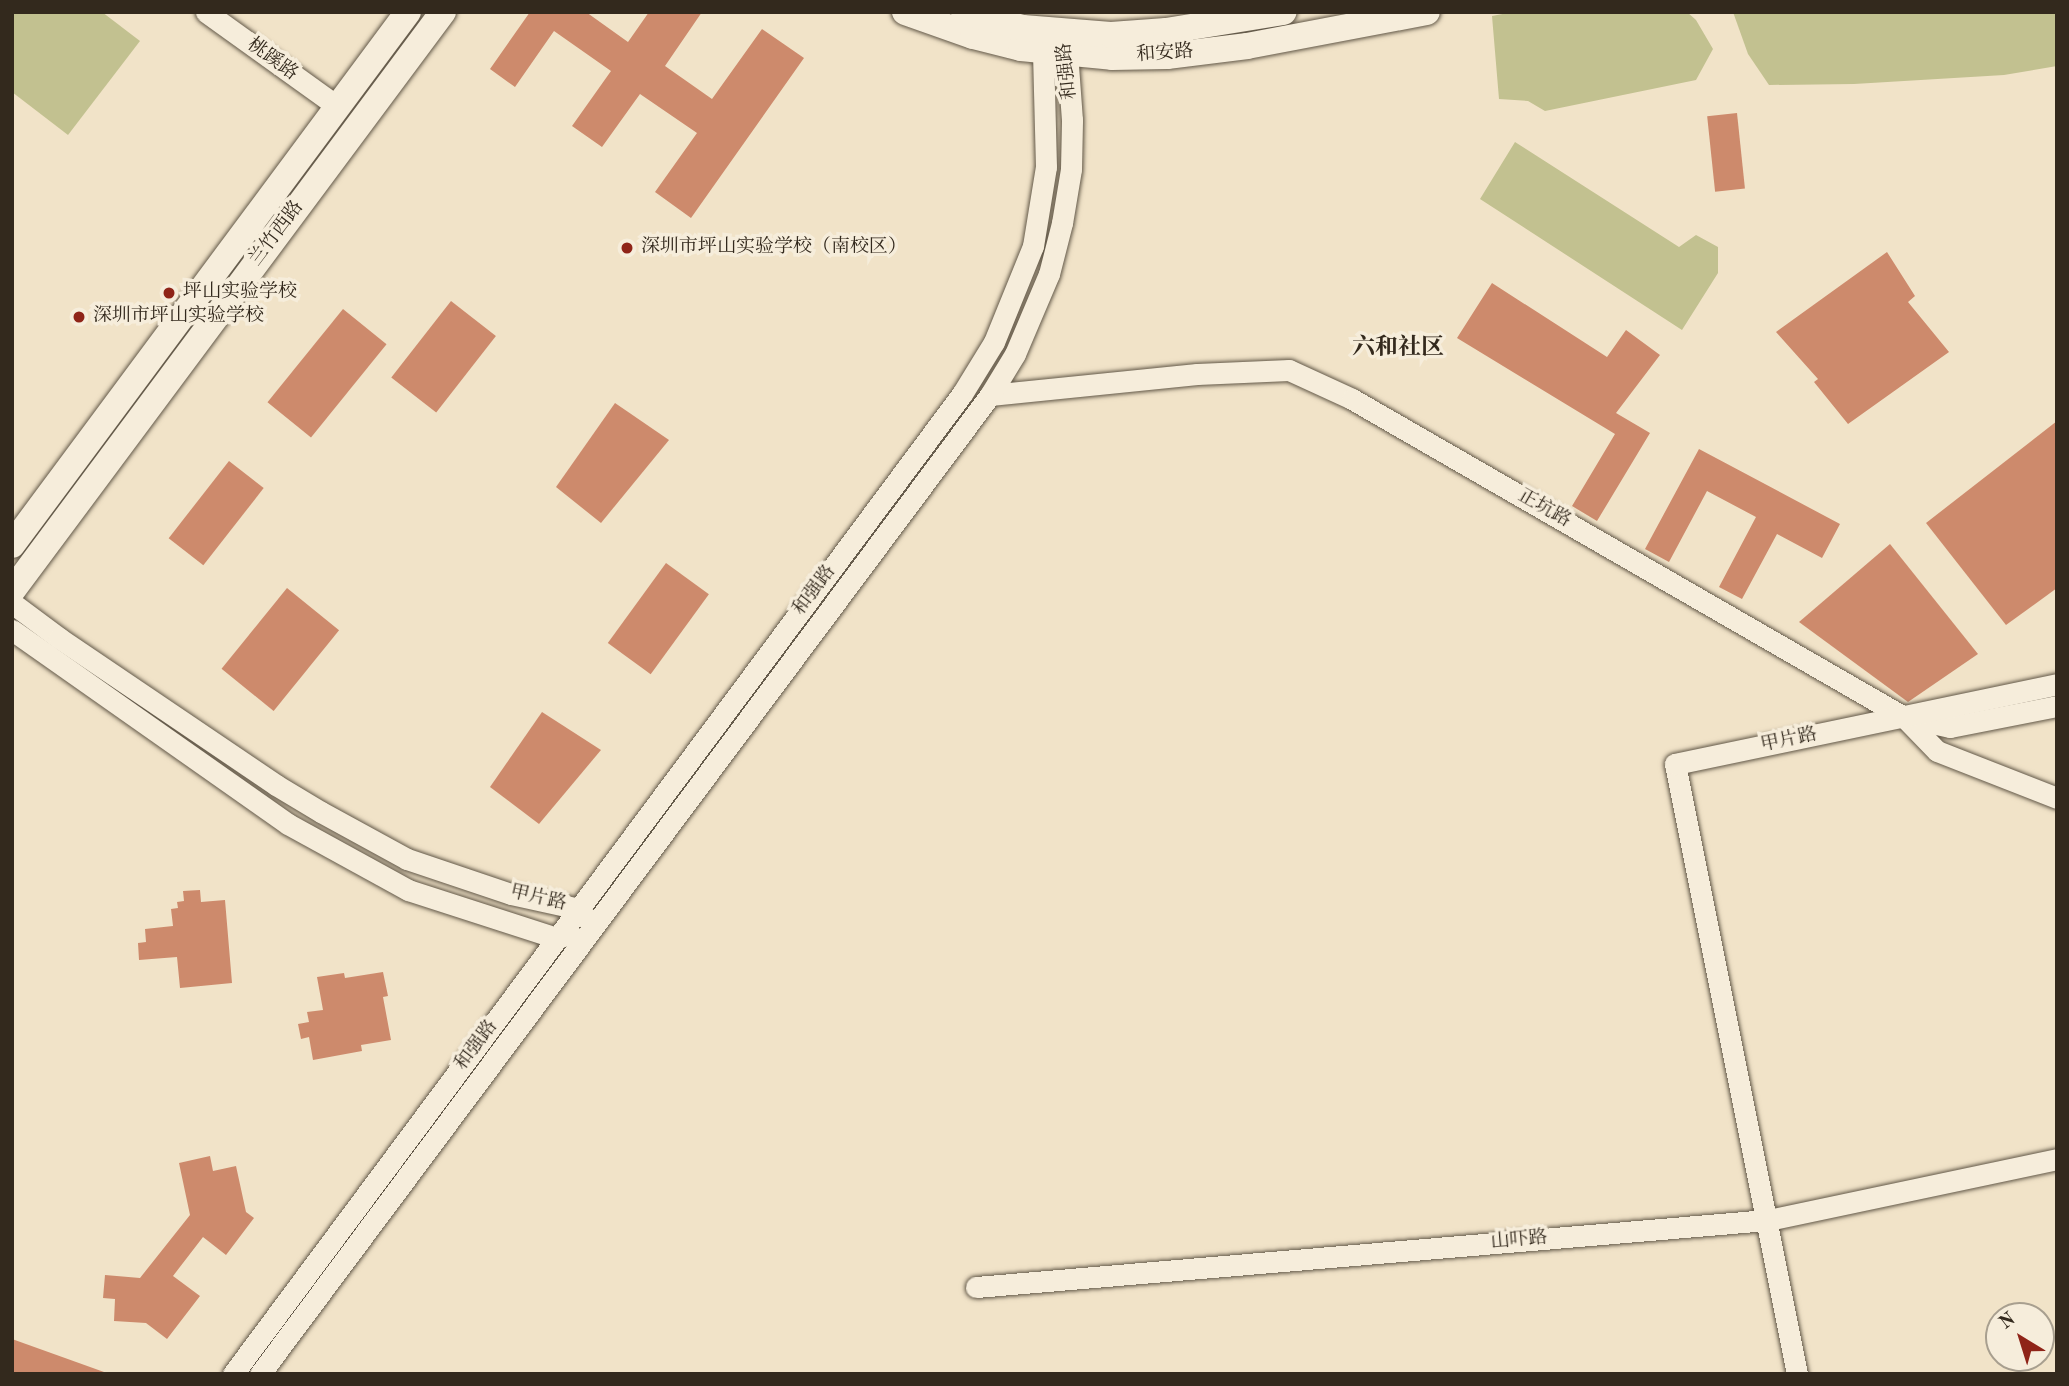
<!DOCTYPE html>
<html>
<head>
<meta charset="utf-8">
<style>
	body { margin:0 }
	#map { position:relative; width:2069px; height:1386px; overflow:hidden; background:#f1e3c8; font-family:"Old Standard TT","Noto Serif SC",serif }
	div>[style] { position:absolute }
	.green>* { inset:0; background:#c2c190 }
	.building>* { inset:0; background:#cd8a6c; transform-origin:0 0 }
	.roads { filter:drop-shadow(0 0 2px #625848) drop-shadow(0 0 2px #625848) }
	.minor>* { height:21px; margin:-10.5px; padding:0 10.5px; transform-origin:10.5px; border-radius:10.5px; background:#f6eddb }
	.tertiary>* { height:26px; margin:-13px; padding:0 13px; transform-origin:13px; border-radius:13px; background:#f6eddb }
	.dots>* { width:19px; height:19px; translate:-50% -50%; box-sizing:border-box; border:4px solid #f6eddb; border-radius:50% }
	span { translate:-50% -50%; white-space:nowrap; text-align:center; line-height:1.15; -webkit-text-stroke:7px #f6eddb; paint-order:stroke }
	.street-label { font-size:19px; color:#33291d }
	.poi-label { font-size:19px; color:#33291d }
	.left { translate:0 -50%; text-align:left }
	.quarter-label { font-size:23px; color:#33291d; font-weight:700 }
	.frame { position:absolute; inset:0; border:14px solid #33291d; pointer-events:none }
	.north { position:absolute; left:1985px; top:1302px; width:70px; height:70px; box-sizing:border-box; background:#f6eddb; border:2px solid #a89f8f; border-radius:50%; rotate:322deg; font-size:19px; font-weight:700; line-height:28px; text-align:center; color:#33291d }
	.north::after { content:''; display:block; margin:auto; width:24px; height:32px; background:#8f2418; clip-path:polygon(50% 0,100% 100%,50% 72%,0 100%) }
</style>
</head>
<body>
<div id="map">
	<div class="green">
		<div style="clip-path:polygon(12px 12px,102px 12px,140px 41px,68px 135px,12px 92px)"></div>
		<div style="clip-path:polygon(1513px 12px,1687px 12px,1696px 20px,1713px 49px,1696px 80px,1545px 111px,1528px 101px,1499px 99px,1492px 16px)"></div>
		<div style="clip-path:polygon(1733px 12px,2057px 12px,2057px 66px,2004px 75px,1854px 84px,1769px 85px,1748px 54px)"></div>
		<div style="clip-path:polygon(1515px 142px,1679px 247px,1696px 235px,1718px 247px,1718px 273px,1682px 330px,1480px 199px)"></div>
	</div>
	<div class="building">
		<div style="clip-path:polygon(530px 12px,586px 12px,628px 42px,649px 12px,702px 12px,665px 66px,712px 99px,762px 29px,804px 58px,691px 218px,655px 192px,697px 133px,640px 94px,602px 147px,572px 126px,611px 71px,554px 31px,515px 87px,490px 69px)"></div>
		<div style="left:1737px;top:113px;width:76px;height:30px;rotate:84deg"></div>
		<div style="clip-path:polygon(1887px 252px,1915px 296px,1908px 302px,1949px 352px,1848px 424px,1814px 382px,1818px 379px,1776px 332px)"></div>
		<div style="clip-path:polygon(1492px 283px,1607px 357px,1626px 330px,1660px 355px,1616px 413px,1650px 433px,1597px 521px,1572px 506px,1615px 434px,1457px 338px)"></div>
		<div style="left:451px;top:301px;width:57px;height:97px;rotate:38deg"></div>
		<div style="left:343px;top:309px;width:56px;height:120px;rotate:39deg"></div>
		<div style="clip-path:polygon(615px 403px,669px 440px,601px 523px,556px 487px)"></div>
		<div style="clip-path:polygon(2057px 421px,2057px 588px,2006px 625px,1926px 523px)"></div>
		<div style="clip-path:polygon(1699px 449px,1840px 524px,1822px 558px,1777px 534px,1742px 599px,1719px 587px,1756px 517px,1707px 491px,1669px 562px,1645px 549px)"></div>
		<div style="left:229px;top:461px;width:44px;height:98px;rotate:38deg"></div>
		<div style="clip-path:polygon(1890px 544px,1978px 654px,1908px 702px,1799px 622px)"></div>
		<div style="left:666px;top:563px;width:53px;height:99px;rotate:36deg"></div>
		<div style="left:287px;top:588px;width:67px;height:104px;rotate:39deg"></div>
		<div style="clip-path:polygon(542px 712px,601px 750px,539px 824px,490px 787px)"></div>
		<div style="clip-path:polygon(200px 890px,201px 902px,225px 900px,232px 983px,180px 988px,177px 957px,139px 960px,138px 943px,146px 942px,145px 929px,173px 926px,171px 909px,178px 908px,177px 902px,184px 901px,183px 891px)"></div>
		<div style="clip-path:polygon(383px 972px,388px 996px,383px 997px,391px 1040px,361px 1045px,362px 1051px,313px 1060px,309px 1037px,301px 1039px,298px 1024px,309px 1022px,307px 1012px,323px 1010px,317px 977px,344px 973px,345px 978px)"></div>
		<div style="clip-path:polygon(210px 1156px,213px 1171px,236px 1166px,246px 1212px,254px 1218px,226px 1255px,203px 1237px,173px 1276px,200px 1296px,167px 1339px,146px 1323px,114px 1321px,115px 1299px,103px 1298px,105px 1275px,140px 1278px,190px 1215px,179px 1163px)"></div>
		<div style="clip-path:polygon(12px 1339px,104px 1372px,103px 1374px,12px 1374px)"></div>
	</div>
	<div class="roads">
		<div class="minor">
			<div style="left:206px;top:12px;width:163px;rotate:35.7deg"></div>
			<div style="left:990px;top:395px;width:208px;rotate:-5.8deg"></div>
			<div style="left:1197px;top:374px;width:92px;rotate:-2.5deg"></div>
			<div style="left:1289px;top:370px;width:69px;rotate:24.7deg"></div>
			<div style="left:1352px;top:399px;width:637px;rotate:29.95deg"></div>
			<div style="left:1904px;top:717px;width:47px;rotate:45.9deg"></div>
			<div style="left:1937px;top:751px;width:129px;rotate:21.4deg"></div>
			<div style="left:12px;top:603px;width:59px;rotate:36.7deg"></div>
			<div style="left:59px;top:638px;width:262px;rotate:34.1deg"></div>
			<div style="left:276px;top:785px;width:52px;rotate:31deg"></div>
			<div style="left:321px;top:812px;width:98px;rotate:28.7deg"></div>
			<div style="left:407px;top:859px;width:110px;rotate:18.6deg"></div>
			<div style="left:511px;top:894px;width:70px;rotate:12.4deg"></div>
			<div style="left:579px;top:909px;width:13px;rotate:51deg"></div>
			<div style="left:12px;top:630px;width:337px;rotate:35.1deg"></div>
			<div style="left:288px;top:824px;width:137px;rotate:28.8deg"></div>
			<div style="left:408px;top:890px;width:157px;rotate:17.9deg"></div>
			<div style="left:557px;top:938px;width:14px;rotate:-17deg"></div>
			<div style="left:1909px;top:718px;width:42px;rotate:12.4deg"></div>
			<div style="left:1950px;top:727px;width:109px;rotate:-11.1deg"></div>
			<div style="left:976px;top:1287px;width:795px;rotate:-4.84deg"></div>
			<div style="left:1768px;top:1220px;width:295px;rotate:-11.9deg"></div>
			<div style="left:233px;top:1374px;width:1221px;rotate:-53.36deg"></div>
			<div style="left:962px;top:394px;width:61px;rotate:-58.4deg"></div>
			<div style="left:994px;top:342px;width:104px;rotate:-67.9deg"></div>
			<div style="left:1033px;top:246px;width:80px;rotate:-80.7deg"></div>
			<div style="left:1046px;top:167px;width:116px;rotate:-91.5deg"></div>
			<div style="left:1043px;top:51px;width:16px;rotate:-40deg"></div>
			<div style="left:260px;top:1374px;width:1221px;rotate:-53.29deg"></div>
			<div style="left:990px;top:395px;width:48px;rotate:-58.6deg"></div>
			<div style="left:1015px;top:354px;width:87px;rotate:-67deg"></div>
			<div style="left:1049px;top:274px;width:53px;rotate:-75.7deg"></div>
			<div style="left:1062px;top:223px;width:55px;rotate:-80.5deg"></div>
			<div style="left:1071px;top:169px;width:49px;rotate:-88.8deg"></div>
			<div style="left:1072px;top:120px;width:81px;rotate:-94.2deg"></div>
			<div style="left:1797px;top:1374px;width:622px;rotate:-101.31deg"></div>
			<div style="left:1675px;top:764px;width:390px;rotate:-11.8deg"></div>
		</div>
		<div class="tertiary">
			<div style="left:905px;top:12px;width:72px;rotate:19.4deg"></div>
			<div style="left:973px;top:36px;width:49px;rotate:14deg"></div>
			<div style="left:1021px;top:48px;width:91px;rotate:5.6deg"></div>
			<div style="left:1112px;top:57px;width:55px;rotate:-1deg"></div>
			<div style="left:1167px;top:56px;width:81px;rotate:-7.1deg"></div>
			<div style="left:1247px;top:46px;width:183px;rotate:-10.7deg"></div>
			<div style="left:964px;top:12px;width:61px;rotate:15.2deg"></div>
			<div style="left:1023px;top:28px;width:88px;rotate:4.5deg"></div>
			<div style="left:1111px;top:35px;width:55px;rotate:-4.2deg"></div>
			<div style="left:1166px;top:31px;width:119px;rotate:-9.2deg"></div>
			<div style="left:12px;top:545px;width:664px;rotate:-53.39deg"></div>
			<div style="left:12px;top:591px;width:722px;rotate:-53.34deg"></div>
		</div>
	</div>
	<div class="dots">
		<div style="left:627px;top:248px;background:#8f2418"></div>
		<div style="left:169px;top:293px;background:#8f2418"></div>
		<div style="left:79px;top:317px;background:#8f2418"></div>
	</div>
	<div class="street-label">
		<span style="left:1165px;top:54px;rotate:-4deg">和安路</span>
		<span style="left:272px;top:60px;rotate:36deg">桃蹊路</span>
		<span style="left:1068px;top:71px;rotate:-96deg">和强路</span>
		<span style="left:277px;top:234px;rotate:-53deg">兰竹西路</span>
		<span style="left:1544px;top:509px;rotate:30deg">正坑路</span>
		<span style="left:815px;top:591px;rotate:-53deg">和强路</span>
		<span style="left:1789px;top:741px;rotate:-12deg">甲片路</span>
		<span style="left:538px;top:899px;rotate:13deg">甲片路</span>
		<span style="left:477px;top:1046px;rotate:-53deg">和强路</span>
		<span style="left:1519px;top:1241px;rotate:-5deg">山吓路</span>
	</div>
	<div class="poi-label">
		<span class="left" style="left:641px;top:248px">深圳市坪山实验学校（南校区）</span>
		<span class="left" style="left:183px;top:293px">坪山实验学校</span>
		<span class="left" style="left:93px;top:317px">深圳市坪山实验学校</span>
	</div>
	<div class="quarter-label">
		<span style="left:1398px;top:348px">六和社区</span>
	</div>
	<div class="frame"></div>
	<div class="north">N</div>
</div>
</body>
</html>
